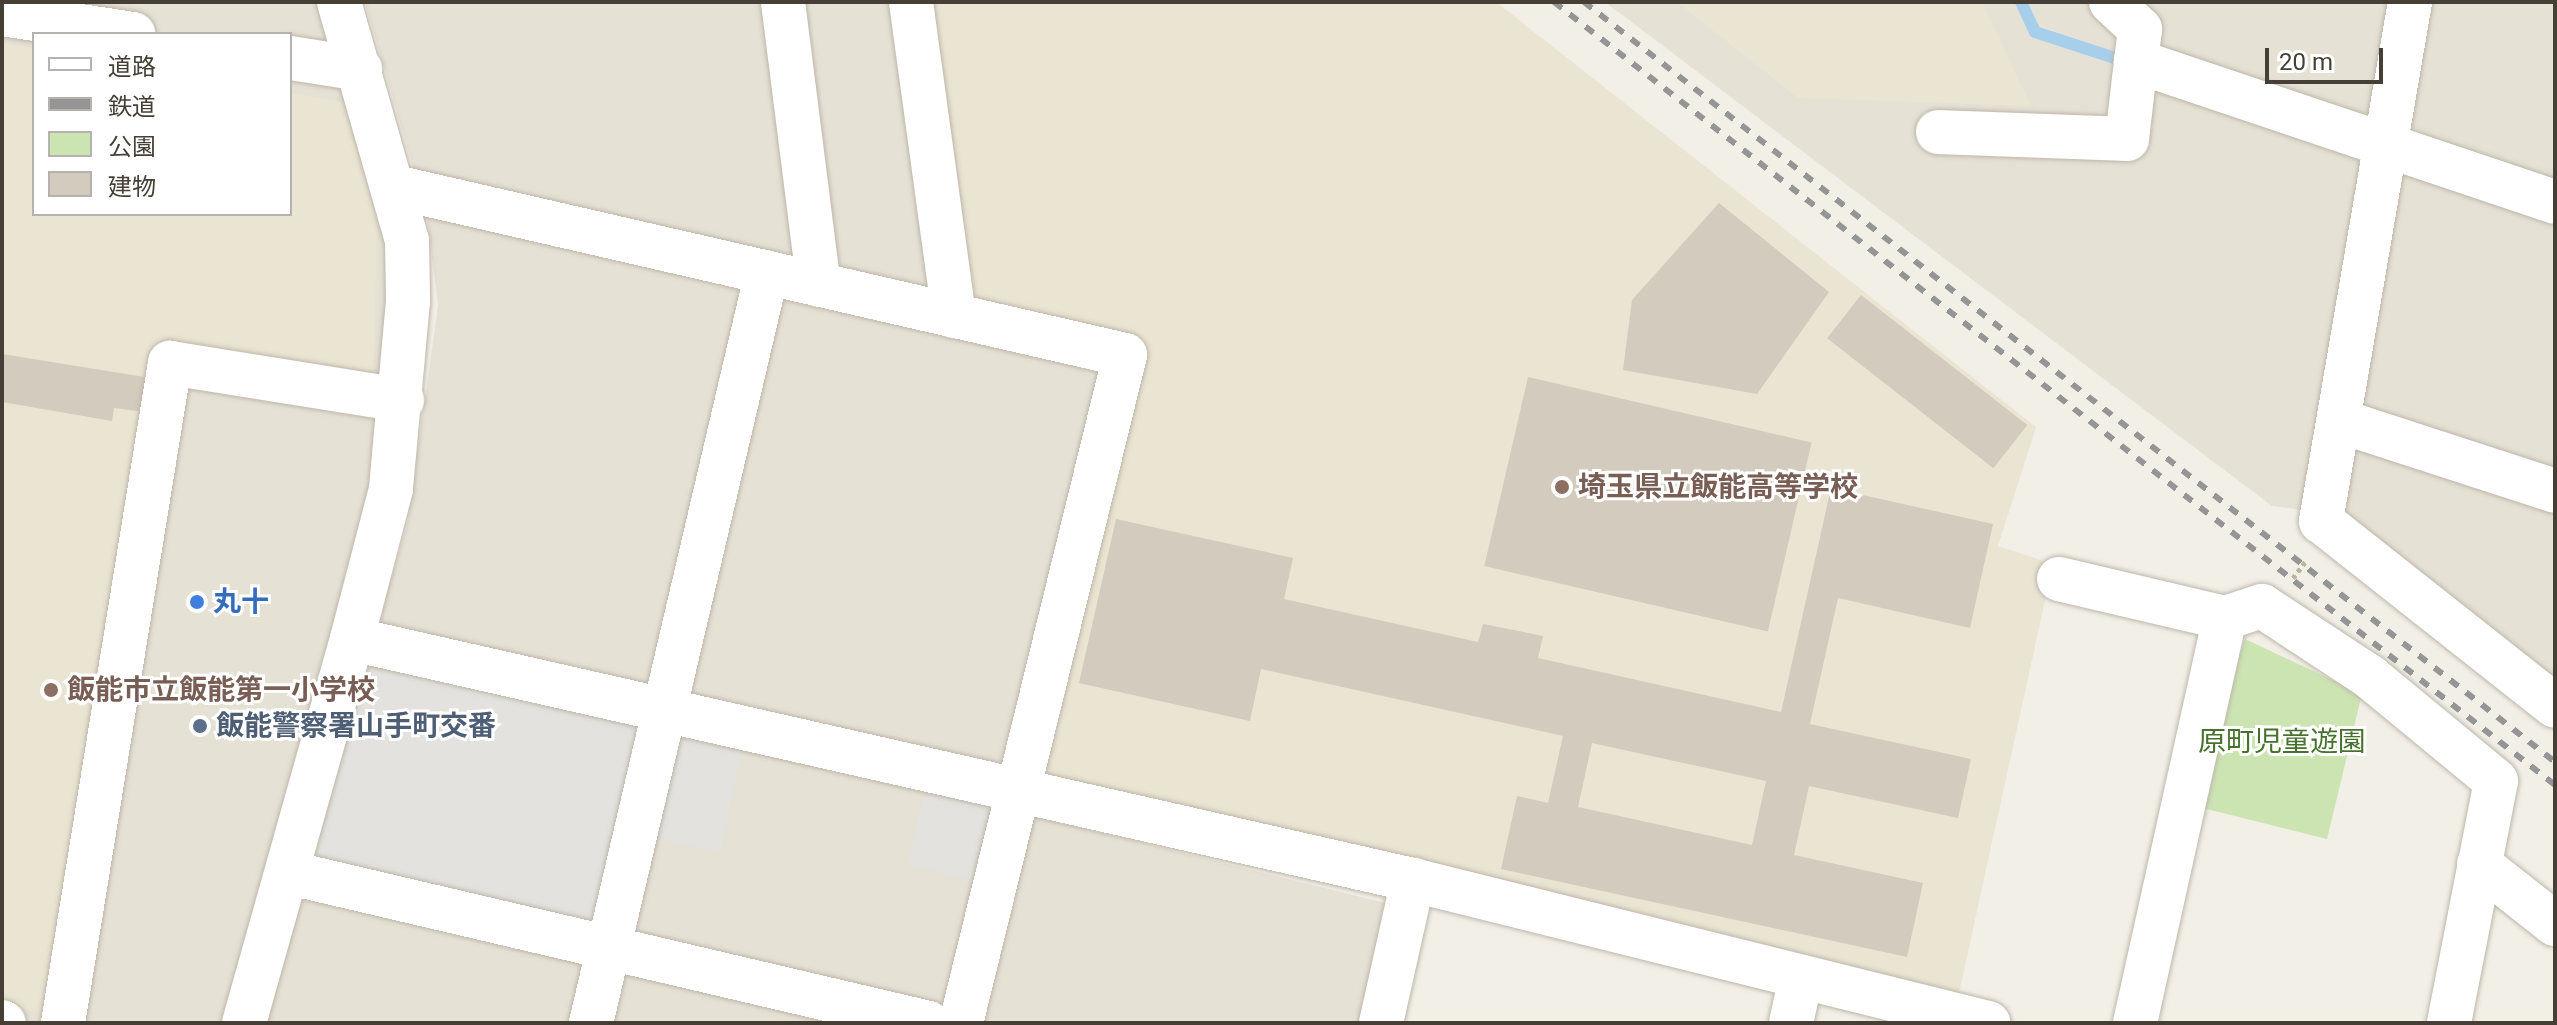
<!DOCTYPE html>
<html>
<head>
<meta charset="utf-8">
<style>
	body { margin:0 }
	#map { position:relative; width:2557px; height:1025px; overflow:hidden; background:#f2efe7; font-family:Roboto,"Noto Sans JP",sans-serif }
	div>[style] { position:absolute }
	.residential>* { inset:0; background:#e6e1d5 }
	.education>* { inset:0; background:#eae4d2 }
	.green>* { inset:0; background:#cce4b2 }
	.parking>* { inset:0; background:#e3e2de; transform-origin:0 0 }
	.stream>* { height:12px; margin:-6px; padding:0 6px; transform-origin:6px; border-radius:6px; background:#a7ceeb }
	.building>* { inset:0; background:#d3cbbd; transform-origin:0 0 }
	.path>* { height:5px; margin-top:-2.5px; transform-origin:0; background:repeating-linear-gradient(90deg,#beb39c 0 4px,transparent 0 8px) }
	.roads { filter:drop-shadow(0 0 2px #bdb7aa) drop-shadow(0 0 2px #bdb7aa) }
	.minor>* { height:44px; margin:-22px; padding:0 22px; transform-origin:22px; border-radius:22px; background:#fff }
	.rail>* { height:6px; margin-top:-3px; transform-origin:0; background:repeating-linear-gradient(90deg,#959595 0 10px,transparent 0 20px) }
	.dots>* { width:22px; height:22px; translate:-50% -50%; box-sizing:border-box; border:4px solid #fff; border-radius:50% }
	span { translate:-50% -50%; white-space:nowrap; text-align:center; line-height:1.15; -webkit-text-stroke:6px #fff; paint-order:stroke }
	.education-label { font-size:28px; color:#785e54; font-weight:700 }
	.left { translate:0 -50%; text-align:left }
	.shop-label { font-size:28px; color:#366cbe; font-weight:700 }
	.service-label { font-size:28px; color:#4e5e75; font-weight:700 }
	.park-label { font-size:28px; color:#46722e }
	.frame { position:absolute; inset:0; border:4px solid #453f36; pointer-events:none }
	.legend { position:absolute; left:32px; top:32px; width:260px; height:184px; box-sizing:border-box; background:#fff; border:2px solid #b5b2af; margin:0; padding:10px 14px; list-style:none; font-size:24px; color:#453f36 }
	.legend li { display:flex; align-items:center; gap:16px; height:40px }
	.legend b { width:40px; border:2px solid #b5b2af }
	.scale { position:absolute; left:2265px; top:48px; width:118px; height:36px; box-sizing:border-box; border:4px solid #453f36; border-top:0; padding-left:10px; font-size:24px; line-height:28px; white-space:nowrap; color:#453f36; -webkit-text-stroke:6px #fff; paint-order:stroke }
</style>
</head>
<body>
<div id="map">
	<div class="residential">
		<div style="clip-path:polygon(evenodd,2px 2px,339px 2px,395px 187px,402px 400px,242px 1023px,2px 1023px,2px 2px,34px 34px,290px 34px,290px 214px,34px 214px,34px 34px)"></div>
		<div style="clip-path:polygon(365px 2px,897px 2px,939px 334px,1103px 373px,1001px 808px,1397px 906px,1369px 1023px,266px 1023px,408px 521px,438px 306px,427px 215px)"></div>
		<div style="clip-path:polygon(1605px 2px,2555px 2px,2555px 677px,2342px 515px,2272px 506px)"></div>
	</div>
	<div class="education">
		<div style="clip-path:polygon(925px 2px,1496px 2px,2036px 427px,1998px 546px,2053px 564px,1959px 993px,1042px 773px,1139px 342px,963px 301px)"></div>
		<div style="clip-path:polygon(1677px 2px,1982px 2px,2031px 106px,1798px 98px)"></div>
		<div style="clip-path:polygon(2px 43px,34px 48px,34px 214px,290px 214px,290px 93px,347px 103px,378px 190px,373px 379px,159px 346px,45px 1016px,2px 1001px)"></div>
	</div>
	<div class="green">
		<div style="clip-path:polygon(2245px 639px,2362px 694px,2327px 839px,2195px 806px)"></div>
	</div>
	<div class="parking">
		<div style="clip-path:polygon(381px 664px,650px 725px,601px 935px,314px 865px,364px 677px)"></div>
		<div style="left:676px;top:733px;width:68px;height:107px;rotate:12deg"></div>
		<div style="left:925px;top:791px;width:78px;height:76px;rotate:13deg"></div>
	</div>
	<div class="stream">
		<div style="left:2021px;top:2px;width:33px;rotate:65deg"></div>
		<div style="left:2035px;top:32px;width:84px;rotate:18deg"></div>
	</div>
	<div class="building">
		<div style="clip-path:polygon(1719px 203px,1829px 292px,1757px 394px,1623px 370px,1632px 300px)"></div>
		<div style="left:1861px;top:295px;width:211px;height:55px;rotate:38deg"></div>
		<div style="clip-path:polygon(2px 354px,151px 378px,145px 412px,114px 408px,112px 421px,2px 402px)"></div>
		<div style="left:1528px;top:377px;width:291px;height:194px;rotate:13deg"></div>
		<div style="clip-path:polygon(evenodd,1831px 488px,1993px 524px,1970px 628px,1838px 598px,1810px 724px,1971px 759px,1958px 818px,1809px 786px,1794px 855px,1923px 883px,1907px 957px,1501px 869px,1517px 796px,1548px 803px,1563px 736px,1261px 669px,1250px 721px,1079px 683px,1116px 519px,1293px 558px,1284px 599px,1478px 642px,1483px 624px,1543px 636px,1538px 658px,1781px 712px,1831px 488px,1592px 743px,1766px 781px,1752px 845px,1578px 807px,1592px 743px)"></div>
	</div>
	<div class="path">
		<div style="left:2293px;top:578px;width:21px;rotate:-53deg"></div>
	</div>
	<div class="roads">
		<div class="minor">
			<div style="left:339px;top:2px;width:248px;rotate:74.1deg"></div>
			<div style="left:407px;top:241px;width:60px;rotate:89deg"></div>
			<div style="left:408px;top:301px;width:189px;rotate:95.2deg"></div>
			<div style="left:391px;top:489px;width:155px;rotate:104.6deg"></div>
			<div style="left:352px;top:639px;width:1088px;rotate:12.8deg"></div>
			<div style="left:1413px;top:880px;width:593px;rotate:13.97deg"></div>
			<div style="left:783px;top:2px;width:285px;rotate:82.8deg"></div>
			<div style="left:911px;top:2px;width:317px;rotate:82.2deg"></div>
			<div style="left:2111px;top:2px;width:40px;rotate:43deg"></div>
			<div style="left:2140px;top:29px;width:32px;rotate:97deg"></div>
			<div style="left:2136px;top:61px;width:442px;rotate:18.6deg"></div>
			<div style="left:2410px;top:2px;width:527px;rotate:99.73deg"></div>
			<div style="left:2321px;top:521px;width:298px;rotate:38.3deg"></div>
			<div style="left:2px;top:14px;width:133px;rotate:8.7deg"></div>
			<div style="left:290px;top:58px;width:71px;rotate:8.9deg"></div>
			<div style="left:1938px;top:132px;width:189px;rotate:2.1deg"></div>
			<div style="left:2127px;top:139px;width:79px;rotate:-83.4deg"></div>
			<div style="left:395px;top:187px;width:749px;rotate:12.96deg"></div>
			<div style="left:1125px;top:355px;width:688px;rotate:103.79deg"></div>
			<div style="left:2340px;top:421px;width:226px;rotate:18deg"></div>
			<div style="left:2059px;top:579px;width:171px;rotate:13.2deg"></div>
			<div style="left:2225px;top:618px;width:39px;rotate:-18deg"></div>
			<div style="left:2262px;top:606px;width:129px;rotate:33.3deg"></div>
			<div style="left:2370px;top:677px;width:163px;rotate:39.5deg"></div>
			<div style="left:2496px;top:781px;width:247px;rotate:101deg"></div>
			<div style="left:2479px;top:864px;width:97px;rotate:38.3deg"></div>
			<div style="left:290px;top:873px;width:656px;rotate:13.21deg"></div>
			<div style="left:2px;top:1022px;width:2px;rotate:27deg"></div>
			<div style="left:63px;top:1023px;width:669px;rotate:-80.79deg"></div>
			<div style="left:170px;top:363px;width:235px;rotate:9.1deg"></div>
			<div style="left:244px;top:1023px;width:399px;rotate:-74.3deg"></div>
			<div style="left:591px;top:1023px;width:771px;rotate:-76.81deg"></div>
			<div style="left:1381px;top:1023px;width:147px;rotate:-77.4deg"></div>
			<div style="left:1791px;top:1023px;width:47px;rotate:-77.7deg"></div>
			<div style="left:2135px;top:1023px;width:415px;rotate:-77.5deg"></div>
		</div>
	</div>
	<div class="rail">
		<div style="left:1554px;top:2px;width:1271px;rotate:38.03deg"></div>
		<div style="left:1584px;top:2px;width:1233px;rotate:38.05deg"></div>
	</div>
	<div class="dots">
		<div style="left:1562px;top:487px;background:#8d6e63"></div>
		<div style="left:197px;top:602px;background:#3f7fe0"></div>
		<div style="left:51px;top:690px;background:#8d6e63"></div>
		<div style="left:200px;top:726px;background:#5c6f8a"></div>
	</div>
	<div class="education-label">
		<span class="left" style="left:1578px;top:487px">埼玉県立飯能高等学校</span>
		<span class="left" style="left:67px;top:690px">飯能市立飯能第一小学校</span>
	</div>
	<div class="shop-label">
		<span class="left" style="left:213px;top:602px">丸十</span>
	</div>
	<div class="service-label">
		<span class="left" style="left:216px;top:726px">飯能警察署山手町交番</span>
	</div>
	<div class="park-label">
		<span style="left:2282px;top:742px">原町児童遊園</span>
	</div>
	<div class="frame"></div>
	<ul class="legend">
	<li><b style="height:10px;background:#fff"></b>道路</li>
	<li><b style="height:10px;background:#959595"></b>鉄道</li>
	<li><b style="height:22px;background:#cce4b2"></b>公園</li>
	<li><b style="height:22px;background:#d3cbbd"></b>建物</li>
	</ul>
	<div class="scale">20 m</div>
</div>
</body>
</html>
